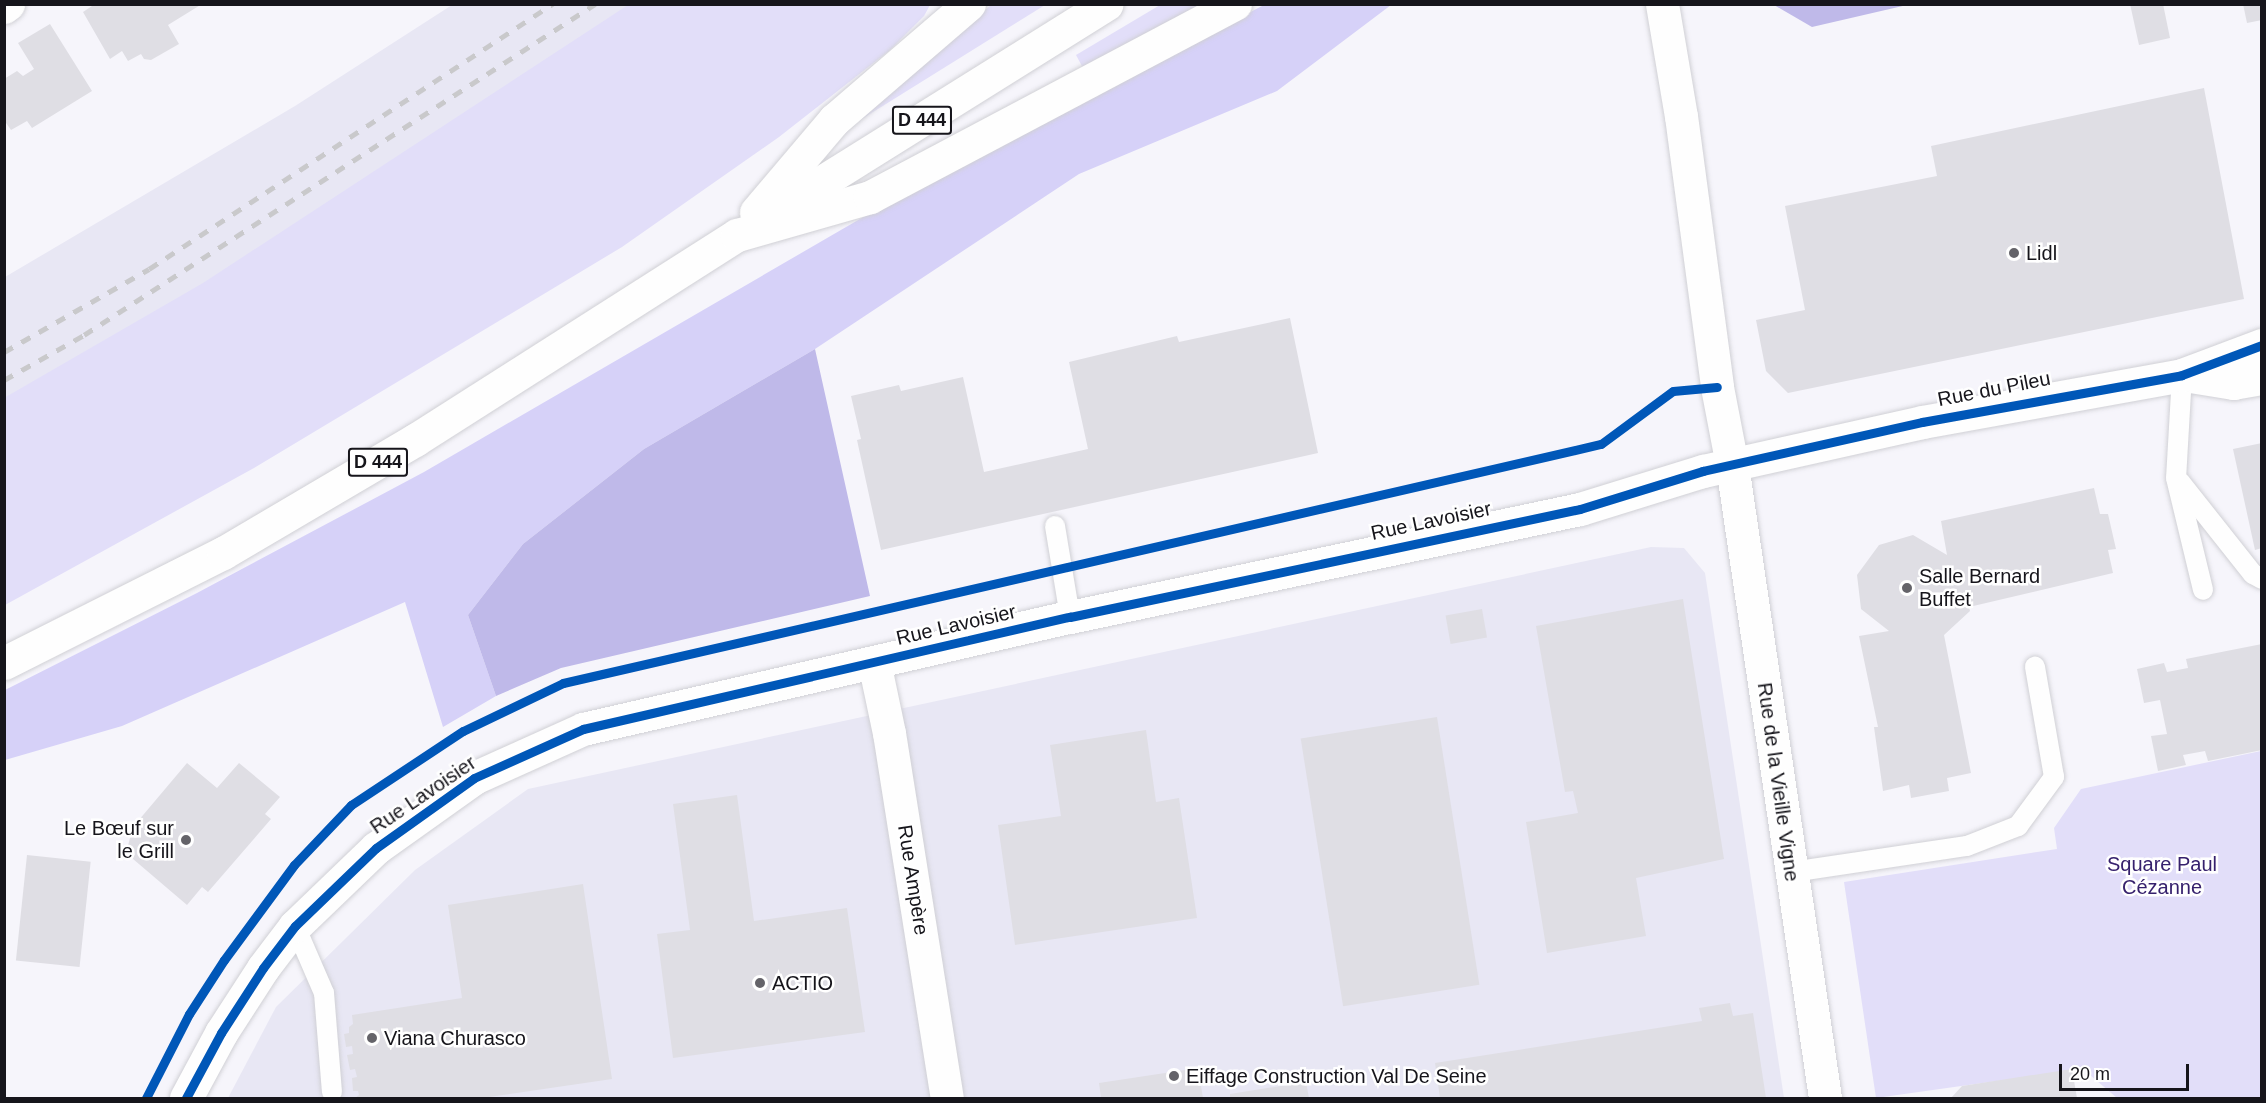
<!DOCTYPE html>
<html>
<head>
<meta charset="utf-8">
<style>
	body { margin:0 }
	#map { position:relative; width:2266px; height:1103px; overflow:hidden; background:#f6f5fb; font-family:Helvetica,sans-serif }
	div>[style] { position:absolute }
	.built>* { inset:0; background:#e8e7f4 }
	.green>* { inset:0; background:#e2def9 }
	.forest>* { inset:0; background:#d6d1f8 }
	.water>* { inset:0; background:#bfb9e9 }
	.building>* { inset:0; background:#dfdee4; transform-origin:0 0 }
	.roads { filter:drop-shadow(0 0 2px #d0d0d5) drop-shadow(0 0 2px #d0d0d5) }
	.lane>* { height:20px; margin:-10px; padding:0 10px; transform-origin:10px; border-radius:10px; background:#fefefe }
	.street>* { height:33px; margin:-16.5px; padding:0 16.5px; transform-origin:16.5px; border-radius:16.5px; background:#fefefe }
	.primary>* { height:33px; margin:-16.5px; padding:0 16.5px; transform-origin:16.5px; border-radius:16.5px; background:#fefefe }
	.rail>* { height:4.5px; margin-top:-2.25px; transform-origin:0; background:repeating-linear-gradient(90deg,#c9c9cb 0 10px,transparent 0 20px) }
	.cycleway>* { height:9px; margin:-4.5px; padding:0 4.5px; transform-origin:4.5px; border-radius:4.5px; background:#0057b8 }
	.dots>* { width:16px; height:16px; translate:-50% -50%; box-sizing:border-box; border:3px solid #fff; border-radius:50% }
	span { translate:-50% -50%; white-space:nowrap; text-align:center; line-height:1.15; -webkit-text-stroke:5px #fff; paint-order:stroke }
	.shield-label span { padding:2px 4px; background:#fff; border:2px solid; border-radius:4px; -webkit-text-stroke-width:0 }
	.shield-label { font-size:18px; color:#16151b; font-weight:700 }
	.poi-label { font-size:20px; color:#16151b }
	.left { translate:0 -50%; text-align:left }
	.right { translate:-100% -50%; text-align:right }
	.street-label { font-size:20px; color:#16151b }
	.park-label { font-size:20px; color:#36216d }
	.frame { position:absolute; inset:0; border:6px solid #16151b; pointer-events:none }
	.scale { position:absolute; left:2059px; top:1064px; width:130px; height:27px; box-sizing:border-box; border:3px solid #16151b; border-top:0; padding-left:8px; font-size:18px; line-height:21px; white-space:nowrap; color:#16151b; -webkit-text-stroke:4px #fff; paint-order:stroke }
</style>
</head>
<body>
<div id="map">
	<div class="built">
		<div style="clip-path:polygon(452px 5px,667px 5px,5px 432px,5px 277px,295px 106px)"></div>
		<div style="clip-path:polygon(1651px 547px,1684px 548px,1705px 573px,1784px 1098px,228px 1098px,276px 1007px,415px 870px,528px 789px)"></div>
	</div>
	<div class="green">
		<div style="clip-path:polygon(628px 5px,930px 5px,924px 16px,890px 50px,779px 137px,622px 247px,254px 468px,5px 605px,4px 398px,203px 283px)"></div>
		<div style="clip-path:polygon(991px 5px,1045px 5px,849px 127px)"></div>
		<div style="clip-path:polygon(1160px 5px,1204px 5px,1083px 68px,1076px 55px)"></div>
		<div style="clip-path:polygon(2261px 751px,2261px 1098px,2117px 1098px,2083px 1069px,1876px 1098px,1844px 882px,2057px 849px,2054px 828px,2081px 789px)"></div>
	</div>
	<div class="forest">
		<div style="clip-path:polygon(1264px 5px,1391px 5px,1277px 91px,1079px 174px,815px 349px,644px 449px,523px 544px,468px 615px,496px 696px,443px 727px,405px 602px,122px 726px,5px 760px,5px 690px,197px 593px,424px 472px,946px 169px)"></div>
	</div>
	<div class="water">
		<div style="clip-path:polygon(1774px 5px,1907px 5px,1812px 27px)"></div>
		<div style="clip-path:polygon(815px 349px,870px 596px,561px 668px,496px 696px,468px 615px,523px 544px,644px 449px)"></div>
	</div>
	<div class="building">
		<div style="clip-path:polygon(95px 4px,202px 4px,168px 25px,179px 44px,151px 60px,144px 59px,141px 54px,128px 61px,122px 51px,110px 59px,83px 12px)"></div>
		<div style="clip-path:polygon(2130px 4px,2163px 4px,2170px 38px,2139px 45px)"></div>
		<div style="clip-path:polygon(2243px 4px,2262px 4px,2262px 20px,2247px 23px)"></div>
		<div style="clip-path:polygon(50px 24px,92px 91px,32px 128px,27px 121px,11px 130px,4px 120px,4px 79px,17px 71px,23px 76px,34px 69px,18px 43px)"></div>
		<div style="clip-path:polygon(2204px 88px,2244px 299px,1788px 393px,1766px 371px,1756px 320px,1805px 310px,1785px 206px,1937px 176px,1931px 146px)"></div>
		<div style="clip-path:polygon(1290px 318px,1318px 453px,881px 550px,857px 440px,861px 439px,851px 396px,899px 385px,901px 391px,963px 377px,984px 472px,1088px 449px,1069px 362px,1177px 336px,1179px 342px)"></div>
		<div style="clip-path:polygon(2262px 443px,2262px 548px,2255px 550px,2233px 449px)"></div>
		<div style="clip-path:polygon(2094px 488px,2100px 514px,2108px 514px,2116px 549px,2108px 550px,2113px 573px,1969px 607px,1970px 611px,1944px 635px,1971px 773px,1947px 778px,1949px 791px,1911px 798px,1909px 785px,1883px 791px,1874px 727px,1878px 727px,1859px 636px,1889px 631px,1861px 609px,1857px 575px,1879px 545px,1913px 535px,1947px 555px,1941px 521px)"></div>
		<div style="clip-path:polygon(1683px 599px,1724px 859px,1636px 878px,1646px 936px,1547px 953px,1526px 822px,1578px 813px,1573px 791px,1565px 792px,1536px 626px)"></div>
		<div style="left:1482px;top:609px;width:29px;height:37px;rotate:80deg"></div>
		<div style="clip-path:polygon(2262px 644px,2262px 750px,2208px 761px,2205px 751px,2183px 755px,2186px 765px,2158px 771px,2151px 736px,2167px 734px,2160px 700px,2144px 703px,2137px 669px,2164px 663px,2167px 672px,2188px 668px,2186px 659px)"></div>
		<div style="left:1437px;top:717px;width:271px;height:138px;rotate:81deg"></div>
		<div style="clip-path:polygon(1146px 730px,1156px 802px,1179px 798px,1197px 918px,1015px 945px,998px 825px,1061px 816px,1050px 745px)"></div>
		<div style="clip-path:polygon(187px 763px,217px 788px,239px 763px,280px 797px,265px 814px,271px 819px,208px 892px,202px 887px,187px 905px,126px 853px,133px 827px)"></div>
		<div style="clip-path:polygon(737px 795px,754px 921px,847px 908px,865px 1032px,673px 1058px,657px 934px,690px 930px,673px 804px)"></div>
		<div style="left:27px;top:855px;width:64px;height:106px;rotate:6deg"></div>
		<div style="clip-path:polygon(583px 884px,612px 1079px,482px 1098px,355px 1098px,359px 1095px,358px 1091px,353px 1091px,352px 1078px,357px 1077px,355px 1069px,350px 1070px,347px 1055px,353px 1054px,352px 1046px,346px 1047px,344px 1034px,349px 1033px,349px 1027px,353px 1024px,352px 1015px,462px 998px,448px 905px)"></div>
		<div style="clip-path:polygon(1730px 1003px,1733px 1016px,1753px 1013px,1766px 1098px,1440px 1098px,1435px 1063px,1702px 1021px,1699px 1008px)"></div>
		<div style="clip-path:polygon(1198px 1068px,1203px 1098px,1101px 1098px,1099px 1083px)"></div>
		<div style="clip-path:polygon(2072px 1069px,2077px 1098px,1951px 1098px,1962px 1086px)"></div>
		<div style="clip-path:polygon(1306px 1082px,1309px 1098px,1230px 1098px,1230px 1094px)"></div>
	</div>
	<div class="roads">
		<div class="lane">
			<div style="left:2182px;top:375px;width:103px;rotate:93.3deg"></div>
			<div style="left:2176px;top:478px;width:115px;rotate:76.4deg"></div>
			<div style="left:2180px;top:482px;width:117px;rotate:51.6deg"></div>
			<div style="left:2253px;top:574px;width:10px;rotate:29deg"></div>
			<div style="left:1055px;top:526px;width:92px;rotate:80.6deg"></div>
			<div style="left:1792px;top:872px;width:177px;rotate:-8.5deg"></div>
			<div style="left:1967px;top:846px;width:55px;rotate:-21.4deg"></div>
			<div style="left:2018px;top:826px;width:61px;rotate:-53.7deg"></div>
			<div style="left:2054px;top:777px;width:112px;rotate:-99.8deg"></div>
			<div style="left:295px;top:926px;width:73px;rotate:66.6deg"></div>
			<div style="left:324px;top:993px;width:99px;rotate:85.4deg"></div>
		</div>
		<div class="street">
			<div style="left:1662px;top:4px;width:114px;rotate:80.4deg"></div>
			<div style="left:1681px;top:116px;width:273px;rotate:82.4deg"></div>
			<div style="left:1717px;top:387px;width:79px;rotate:79.1deg"></div>
			<div style="left:1732px;top:465px;width:640px;rotate:81.64deg"></div>
			<div style="left:4px;top:7px;width:5px;rotate:-37deg"></div>
			<div style="left:2184px;top:375px;width:50px;rotate:9.3deg"></div>
			<div style="left:2233px;top:383px;width:29px;rotate:-10deg"></div>
			<div style="left:874px;top:662px;width:73px;rotate:78.1deg"></div>
			<div style="left:889px;top:733px;width:370px;rotate:81deg"></div>
			<div style="left:186px;top:1098px;width:74px;rotate:-61.7deg"></div>
			<div style="left:221px;top:1033px;width:77px;rotate:-57.1deg"></div>
			<div style="left:263px;top:968px;width:53px;rotate:-52.7deg"></div>
			<div style="left:295px;top:926px;width:112px;rotate:-43.9deg"></div>
			<div style="left:376px;top:848px;width:120px;rotate:-35.5deg"></div>
			<div style="left:474px;top:778px;width:120px;rotate:-24.2deg"></div>
			<div style="left:583px;top:729px;width:500px;rotate:-13deg"></div>
			<div style="left:1070px;top:617px;width:521px;rotate:-11.96deg"></div>
			<div style="left:1580px;top:509px;width:129px;rotate:-17.2deg"></div>
			<div style="left:1703px;top:471px;width:224px;rotate:-12.6deg"></div>
			<div style="left:1922px;top:422px;width:264px;rotate:-10.2deg"></div>
			<div style="left:2182px;top:375px;width:85px;rotate:-20.6deg"></div>
		</div>
		<div class="primary">
			<div style="left:756px;top:212px;width:121px;rotate:-49.7deg"></div>
			<div style="left:834px;top:120px;width:178px;rotate:-40.7deg"></div>
			<div style="left:769px;top:215px;width:398px;rotate:-32deg"></div>
			<div style="left:4px;top:663px;width:245px;rotate:-26.7deg"></div>
			<div style="left:223px;top:553px;width:223px;rotate:-30.5deg"></div>
			<div style="left:415px;top:440px;width:382px;rotate:-32.5deg"></div>
			<div style="left:737px;top:235px;width:138px;rotate:-15.9deg"></div>
			<div style="left:870px;top:197px;width:413px;rotate:-27.9deg"></div>
		</div>
	</div>
	<div class="rail">
		<div style="left:4px;top:352px;width:167px;rotate:-29.8deg"></div>
		<div style="left:149px;top:269px;width:483px;rotate:-33.3deg"></div>
		<div style="left:4px;top:380px;width:92px;rotate:-29.4deg"></div>
		<div style="left:84px;top:335px;width:609px;rotate:-32.93deg"></div>
	</div>
	<div class="cycleway">
		<div style="left:146px;top:1098px;width:94px;rotate:-62.9deg"></div>
		<div style="left:189px;top:1014px;width:64px;rotate:-57.1deg"></div>
		<div style="left:224px;top:960px;width:118px;rotate:-53.6deg"></div>
		<div style="left:294px;top:865px;width:83px;rotate:-46.5deg"></div>
		<div style="left:351px;top:805px;width:134px;rotate:-33.5deg"></div>
		<div style="left:463px;top:731px;width:111px;rotate:-25.6deg"></div>
		<div style="left:563px;top:683px;width:1065px;rotate:-12.97deg"></div>
		<div style="left:1601px;top:444px;width:89px;rotate:-36.4deg"></div>
		<div style="left:1673px;top:391px;width:44px;rotate:-5.2deg"></div>
		<div style="left:186px;top:1098px;width:74px;rotate:-61.7deg"></div>
		<div style="left:221px;top:1033px;width:77px;rotate:-57.1deg"></div>
		<div style="left:263px;top:968px;width:53px;rotate:-52.7deg"></div>
		<div style="left:295px;top:926px;width:112px;rotate:-43.9deg"></div>
		<div style="left:376px;top:848px;width:120px;rotate:-35.5deg"></div>
		<div style="left:474px;top:778px;width:120px;rotate:-24.2deg"></div>
		<div style="left:583px;top:729px;width:500px;rotate:-13deg"></div>
		<div style="left:1070px;top:617px;width:521px;rotate:-11.96deg"></div>
		<div style="left:1580px;top:509px;width:129px;rotate:-17.2deg"></div>
		<div style="left:1703px;top:471px;width:224px;rotate:-12.6deg"></div>
		<div style="left:1922px;top:422px;width:264px;rotate:-10.2deg"></div>
		<div style="left:2182px;top:375px;width:85px;rotate:-20.6deg"></div>
	</div>
	<div class="dots">
		<div style="left:2014px;top:253px;background:#646369"></div>
		<div style="left:1907px;top:588px;background:#646369"></div>
		<div style="left:186px;top:840px;background:#646369"></div>
		<div style="left:760px;top:983px;background:#646369"></div>
		<div style="left:372px;top:1038px;background:#646369"></div>
		<div style="left:1174px;top:1076px;background:#646369"></div>
	</div>
	<div class="shield-label">
		<span style="left:922px;top:120px">D 444</span>
		<span style="left:378px;top:462px">D 444</span>
	</div>
	<div class="poi-label">
		<span class="left" style="left:2026px;top:253px">Lidl</span>
		<span class="left" style="left:1919px;top:588px">Salle Bernard<br>Buffet</span>
		<span class="right" style="left:174px;top:840px">Le Bœuf sur<br>le Grill</span>
		<span class="left" style="left:772px;top:983px">ACTIO</span>
		<span class="left" style="left:384px;top:1038px">Viana Churasco</span>
		<span class="left" style="left:1186px;top:1076px">Eiffage Construction Val De Seine</span>
	</div>
	<div class="street-label">
		<span style="left:1994px;top:389px;rotate:-11deg">Rue du Pileu</span>
		<span style="left:1431px;top:521px;rotate:-12deg">Rue Lavoisier</span>
		<span style="left:956px;top:625px;rotate:-13deg">Rue Lavoisier</span>
		<span style="left:1778px;top:782px;rotate:82deg">Rue de la Vieille Vigne</span>
		<span style="left:423px;top:795px;rotate:-34deg">Rue Lavoisier</span>
		<span style="left:913px;top:880px;rotate:81deg">Rue Ampère</span>
	</div>
	<div class="park-label">
		<span style="left:2162px;top:876px">Square Paul<br>Cézanne</span>
	</div>
	<div class="frame"></div>
	<div class="scale">20 m</div>
</div>
</body>
</html>
